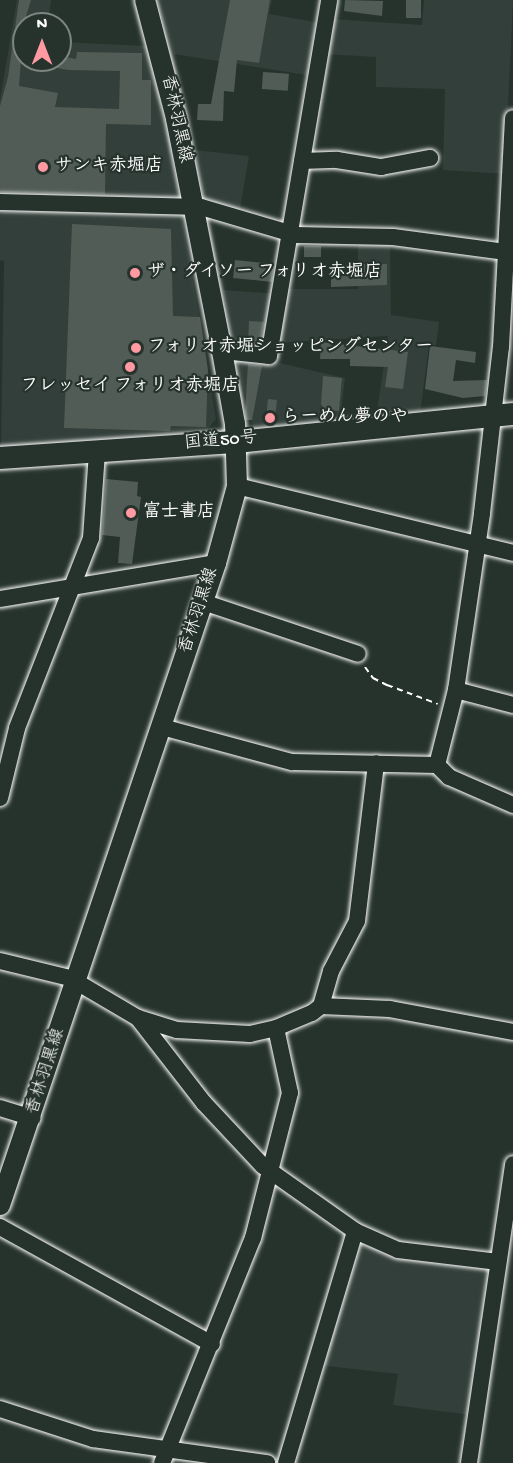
<!DOCTYPE html>
<html>
<head>
<meta charset="utf-8">
<style>
	body { margin:0 }
	#map { position:relative; width:513px; height:1463px; overflow:hidden; background:#26332d; font-family:"Gochi Hand","Klee One",sans-serif }
	div>[style] { position:absolute }
	.built>* { inset:0; background:#333f3a }
	.building>* { inset:0; background:#515c57; transform-origin:0 0 }
	.path>* { height:2px; margin-top:-1px; transform-origin:0; background:repeating-linear-gradient(90deg,#fff 0 6px,transparent 0 10.5px) }
	.roads { filter:drop-shadow(0 0 2px #fff) drop-shadow(0 0 2px #fff) }
	.minor>* { height:16px; margin:-8px; padding:0 8px; transform-origin:8px; border-radius:8px; background:#26332d }
	.major>* { height:20px; margin:-10px; padding:0 10px; transform-origin:10px; border-radius:10px; background:#26332d }
	.highway>* { height:22px; margin:-11px; padding:0 11px; transform-origin:11px; border-radius:11px; background:#26332d }
	.dots>* { width:16px; height:16px; translate:-50% -50%; box-sizing:border-box; border:3px solid #26332d; border-radius:50% }
	span { translate:-50% -50%; white-space:nowrap; text-align:center; line-height:1.15; -webkit-text-stroke:4.5px #26332d; paint-order:stroke }
	.street-label { font-size:18px; color:#fff }
	.poi-label { font-size:18px; color:#fff; font-weight:700 }
	.left { translate:0 -50%; text-align:left }
	.north { position:absolute; left:12px; top:12px; width:60px; height:60px; box-sizing:border-box; background:#26332d; border:2px solid #7d8581; border-radius:50%; rotate:0deg; font-size:16px; font-weight:700; line-height:24px; text-align:center; color:#fff }
	.north::after { content:''; display:block; margin:auto; width:21px; height:27px; background:#ff9aa2; clip-path:polygon(50% 0,100% 100%,50% 72%,0 100%) }
</style>
</head>
<body>
<div id="map">
	<div class="built">
		<div style="clip-path:polygon(17px 0,51px 0,48px 24px,24px 24px,24px 60px,60px 60px,60px 42px,147px 46px,169px 139px,216px 419px,206px 431px,1px 447px,4px 261px,0 260px,0 100px)"></div>
		<div style="clip-path:polygon(157px 0,272px 0,269px 14px,321px 23px,313px 76px,174px 54px)"></div>
		<div style="clip-path:polygon(424px 0,513px 0,505px 174px,443px 170px,445px 89px,376px 87px,376px 57px,324px 54px,331px 19px,422px 25px)"></div>
		<div style="clip-path:polygon(195px 150px,249px 156px,239px 214px,205px 202px)"></div>
		<div style="clip-path:polygon(358px 239px,390px 240px,391px 315px,439px 322px,436px 345px,429px 345px,420px 415px,376px 419px,388px 336px,274px 343px,284px 289px,358px 289px)"></div>
		<div style="clip-path:polygon(223px 290px,278px 294px,267px 354px,234px 348px)"></div>
		<div style="clip-path:polygon(235px 353px,345px 378px,340px 422px,253px 426px)"></div>
		<div style="clip-path:polygon(358px 1239px,486px 1267px,491px 1271px,471px 1415px,393px 1405px,398px 1374px,318px 1365px)"></div>
	</div>
	<div class="building">
		<div style="clip-path:polygon(19px 0,31px 0,24px 23px,19px 86px,58px 93px,55px 107px,119px 109px,120px 71px,68px 70px,41px 65px,41px 60px,60px 60px,60px 56px,76px 59px,77px 52px,142px 53px,142px 80px,151px 80px,151px 125px,106px 124px,105px 194px,0 192px,0 106px,8px 77px)"></div>
		<div style="clip-path:polygon(230px 0,270px 0,259px 63px,237px 60px,234px 92px,224px 91px,223px 121px,197px 120px,198px 104px,211px 104px)"></div>
		<div style="clip-path:polygon(345px 0,383px 1px,382px 16px,344px 11px)"></div>
		<div style="left:406px;top:0;width:15px;height:18px"></div>
		<div style="left:263px;top:72px;width:26px;height:17px;rotate:4deg"></div>
		<div style="clip-path:polygon(72px 224px,171px 229px,173px 316px,200px 317px,208px 370px,206px 427px,171px 426px,170px 431px,64px 428px)"></div>
		<div style="left:304px;top:246px;width:17px;height:11px"></div>
		<div style="left:235px;top:260px;width:39px;height:18px;rotate:6deg"></div>
		<div style="clip-path:polygon(360px 264px,387px 264px,387px 285px,331px 287px,331px 271px,360px 271px)"></div>
		<div style="clip-path:polygon(249px 321px,264px 322px,260px 345px,248px 343px)"></div>
		<div style="clip-path:polygon(321px 342px,408px 352px,403px 389px,385px 387px,388px 367px,350px 366px,350px 359px,320px 359px)"></div>
		<div style="clip-path:polygon(430px 346px,476px 352px,475px 363px,456px 360px,453px 381px,487px 380px,485px 396px,463px 398px,425px 389px)"></div>
		<div style="clip-path:polygon(248px 364px,262px 366px,252px 420px,246px 420px,245px 413px)"></div>
		<div style="clip-path:polygon(323px 376px,342px 378px,339px 411px,325px 410px,321px 404px)"></div>
		<div style="left:268px;top:399px;width:9px;height:22px;rotate:6deg"></div>
		<div style="clip-path:polygon(106px 479px,138px 482px,137px 496px,141px 497px,132px 564px,118px 563px,120px 537px,102px 535px)"></div>
	</div>
	<div class="path">
		<div style="left:365px;top:667px;width:14px;rotate:54deg"></div>
		<div style="left:373px;top:678px;width:16px;rotate:27deg"></div>
		<div style="left:387px;top:685px;width:54px;rotate:20.4deg"></div>
	</div>
	<div class="roads">
		<div class="minor">
			<div style="left:302px;top:161px;width:35px;rotate:-2deg"></div>
			<div style="left:337px;top:160px;width:45px;rotate:9deg"></div>
			<div style="left:381px;top:167px;width:50px;rotate:-10.4deg"></div>
			<div style="left:0;top:202px;width:201px;rotate:1.4deg"></div>
			<div style="left:201px;top:207px;width:99px;rotate:16.4deg"></div>
			<div style="left:296px;top:235px;width:97px;rotate:1.2deg"></div>
			<div style="left:393px;top:237px;width:113px;rotate:7.6deg"></div>
			<div style="left:222px;top:351px;width:47px;rotate:6.1deg"></div>
			<div style="left:269px;top:356px;width:361px;rotate:-80.4deg"></div>
			<div style="left:237px;top:486px;width:284px;rotate:13.6deg"></div>
			<div style="left:0;top:599px;width:219px;rotate:-9.5deg"></div>
			<div style="left:203px;top:602px;width:163px;rotate:18.5deg"></div>
			<div style="left:456px;top:690px;width:59px;rotate:14.7deg"></div>
			<div style="left:162px;top:727px;width:135px;rotate:15.1deg"></div>
			<div style="left:292px;top:762px;width:145px;rotate:1.2deg"></div>
			<div style="left:437px;top:765px;width:17px;rotate:45deg"></div>
			<div style="left:449px;top:777px;width:70px;rotate:23.6deg"></div>
			<div style="left:437px;top:765px;width:77px;rotate:-75.8deg"></div>
			<div style="left:456px;top:690px;width:179px;rotate:-81.6deg"></div>
			<div style="left:482px;top:513px;width:167px;rotate:-83.5deg"></div>
			<div style="left:501px;top:347px;width:229px;rotate:-87deg"></div>
			<div style="left:0;top:798px;width:72px;rotate:-76.3deg"></div>
			<div style="left:17px;top:728px;width:204px;rotate:-68.7deg"></div>
			<div style="left:91px;top:538px;width:86px;rotate:-86deg"></div>
			<div style="left:0;top:961px;width:72px;rotate:13.7deg"></div>
			<div style="left:70px;top:978px;width:79px;rotate:30.5deg"></div>
			<div style="left:138px;top:1018px;width:41px;rotate:17.1deg"></div>
			<div style="left:177px;top:1030px;width:73px;rotate:3.1deg"></div>
			<div style="left:250px;top:1034px;width:27px;rotate:-13deg"></div>
			<div style="left:276px;top:1028px;width:39px;rotate:-23deg"></div>
			<div style="left:312px;top:1013px;width:11px;rotate:-38deg"></div>
			<div style="left:321px;top:1006px;width:36px;rotate:-74deg"></div>
			<div style="left:331px;top:971px;width:56px;rotate:-62.5deg"></div>
			<div style="left:357px;top:921px;width:159px;rotate:-83.1deg"></div>
			<div style="left:321px;top:1006px;width:69px;rotate:2.5deg"></div>
			<div style="left:390px;top:1009px;width:125px;rotate:10.6deg"></div>
			<div style="left:138px;top:1018px;width:108px;rotate:52.2deg"></div>
			<div style="left:204px;top:1103px;width:86px;rotate:46.9deg"></div>
			<div style="left:263px;top:1166px;width:113px;rotate:35.2deg"></div>
			<div style="left:355px;top:1231px;width:47px;rotate:23.8deg"></div>
			<div style="left:398px;top:1250px;width:101px;rotate:6.8deg"></div>
			<div style="left:0;top:1108px;width:34px;rotate:17deg"></div>
			<div style="left:0;top:1227px;width:242px;rotate:28.9deg"></div>
			<div style="left:0;top:1409px;width:98px;rotate:17.9deg"></div>
			<div style="left:93px;top:1439px;width:176px;rotate:7.9deg"></div>
			<div style="left:162px;top:1463px;width:243px;rotate:-68deg"></div>
			<div style="left:253px;top:1238px;width:150px;rotate:-75.7deg"></div>
			<div style="left:290px;top:1093px;width:66px;rotate:-102.2deg"></div>
			<div style="left:286px;top:1463px;width:242px;rotate:-73.4deg"></div>
			<div style="left:469px;top:1463px;width:302px;rotate:-81.6deg"></div>
		</div>
		<div class="major">
			<div style="left:0;top:1205px;width:677px;rotate:-71.4deg"></div>
			<div style="left:216px;top:563px;width:80px;rotate:-74.7deg"></div>
			<div style="left:237px;top:486px;width:62px;rotate:-91.8deg"></div>
			<div style="left:235px;top:424px;width:74px;rotate:-100.1deg"></div>
			<div style="left:222px;top:351px;width:237px;rotate:-101.2deg"></div>
			<div style="left:176px;top:118px;width:122px;rotate:-104.7deg"></div>
		</div>
		<div class="highway">
			<div style="left:0;top:458px;width:238px;rotate:-3.9deg"></div>
			<div style="left:237px;top:442px;width:277px;rotate:-5.8deg"></div>
		</div>
	</div>
	<div class="dots">
		<div style="left:43px;top:167px;background:#ff9aa2"></div>
		<div style="left:135px;top:273px;background:#ff9aa2"></div>
		<div style="left:136px;top:348px;background:#ff9aa2"></div>
		<div style="left:130px;top:367px;background:#ff9aa2"></div>
		<div style="left:270px;top:418px;background:#ff9aa2"></div>
		<div style="left:131px;top:513px;background:#ff9aa2"></div>
	</div>
	<div class="street-label">
		<span style="left:175px;top:119px;rotate:78deg">香林羽黒線</span>
		<span style="left:221px;top:442px;rotate:-5deg">国道50号</span>
		<span style="left:200px;top:611px;rotate:-72deg">香林羽黒線</span>
		<span style="left:47px;top:1072px;rotate:-72deg">香林羽黒線</span>
	</div>
	<div class="poi-label">
		<span class="left" style="left:55px;top:167px">サンキ赤堀店</span>
		<span class="left" style="left:147px;top:273px">ザ・ダイソー フォリオ赤堀店</span>
		<span class="left" style="left:148px;top:348px">フォリオ赤堀ショッピングセンター</span>
		<span style="left:130px;top:387px">フレッセイ フォリオ赤堀店</span>
		<span class="left" style="left:282px;top:418px">らーめん夢のや</span>
		<span class="left" style="left:143px;top:513px">富士書店</span>
	</div>
	<div class="north">N</div>
</div>
</body>
</html>
